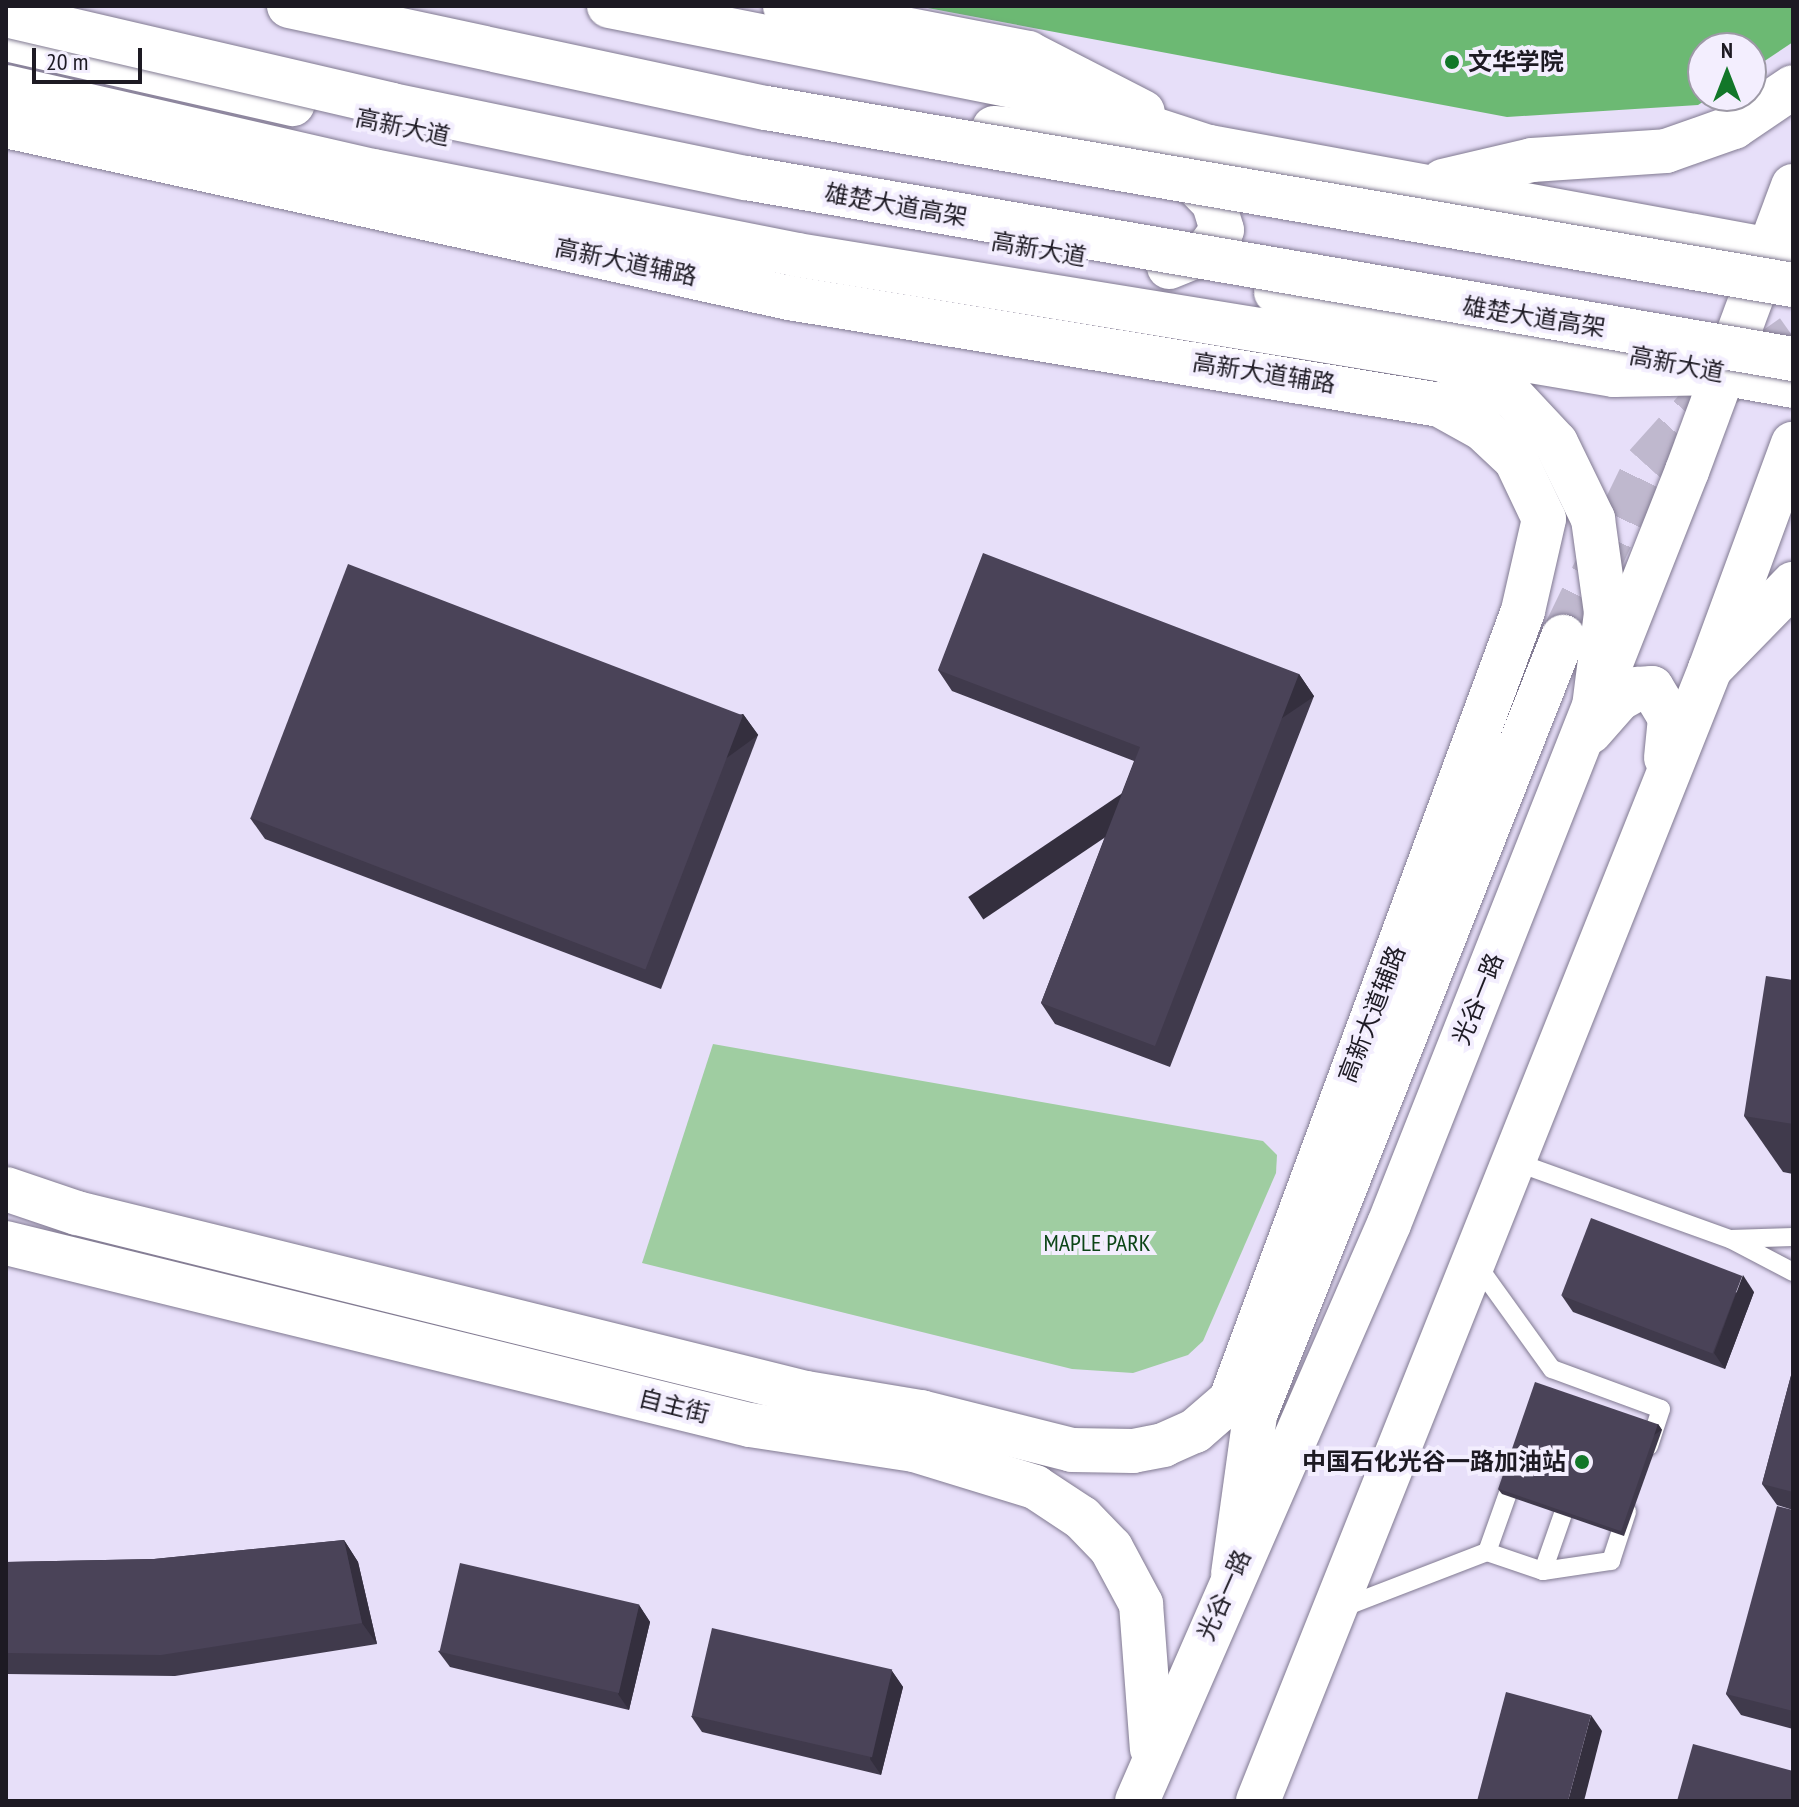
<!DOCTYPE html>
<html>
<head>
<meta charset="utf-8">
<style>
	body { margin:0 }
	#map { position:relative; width:1799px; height:1807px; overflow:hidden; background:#e7dff9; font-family:"PT Sans Narrow","Noto Sans SC",sans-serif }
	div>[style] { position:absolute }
	.green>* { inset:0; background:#9fcda1 }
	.forest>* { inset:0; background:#6cb973 }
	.primary-tunnel>* { height:44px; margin-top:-22px; transform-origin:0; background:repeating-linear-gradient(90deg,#bfb8ce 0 44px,transparent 0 66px) }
	.roads { filter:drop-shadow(0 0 2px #817a91) drop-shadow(0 0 2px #817a91) }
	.lane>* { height:18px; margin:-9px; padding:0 9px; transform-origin:9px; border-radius:9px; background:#fff }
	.secondary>* { height:44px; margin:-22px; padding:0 22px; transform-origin:22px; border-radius:22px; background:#fff }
	.primary>* { height:44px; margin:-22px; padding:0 22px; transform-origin:22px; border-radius:22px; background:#fff }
	.highway>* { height:44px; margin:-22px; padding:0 22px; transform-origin:22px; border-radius:22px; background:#fff }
	.bridges { filter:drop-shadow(0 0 2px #817a91) drop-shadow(0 0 2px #817a91) }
	.highway-bridge>* { height:44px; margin:-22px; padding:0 22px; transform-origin:22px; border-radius:22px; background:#fff }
	.wall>* { inset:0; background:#403a4c }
	.shaded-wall>* { inset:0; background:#342f3e; transform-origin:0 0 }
	.building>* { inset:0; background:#4a4358; transform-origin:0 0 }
	.dots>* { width:22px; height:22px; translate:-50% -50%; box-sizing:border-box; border:4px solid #f3eefe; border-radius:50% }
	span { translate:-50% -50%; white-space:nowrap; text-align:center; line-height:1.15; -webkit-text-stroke:8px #f3eefe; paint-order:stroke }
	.poi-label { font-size:24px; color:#1d1a23; font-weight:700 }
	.left { translate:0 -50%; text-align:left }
	.right { translate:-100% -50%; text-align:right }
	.street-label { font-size:24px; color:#1d1a23 }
	.park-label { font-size:24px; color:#0c4517 }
	.frame { position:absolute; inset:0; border:8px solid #1d1a23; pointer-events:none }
	.north { position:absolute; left:1687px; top:32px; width:80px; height:80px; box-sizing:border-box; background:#f3eefe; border:2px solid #9d99a6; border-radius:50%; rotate:0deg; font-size:22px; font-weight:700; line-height:32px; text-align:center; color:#1d1a23 }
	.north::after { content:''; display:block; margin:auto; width:28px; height:36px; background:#127729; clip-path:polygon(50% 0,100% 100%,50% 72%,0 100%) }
	.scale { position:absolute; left:32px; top:48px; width:110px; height:36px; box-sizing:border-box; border:4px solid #1d1a23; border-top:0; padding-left:10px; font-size:24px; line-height:28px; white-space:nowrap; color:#1d1a23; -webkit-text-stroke:6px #f3eefe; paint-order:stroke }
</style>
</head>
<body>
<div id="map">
	<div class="green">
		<div style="clip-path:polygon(713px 1044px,1263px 1141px,1277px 1155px,1276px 1173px,1203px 1341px,1188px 1355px,1133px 1373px,1072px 1369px,642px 1263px)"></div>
	</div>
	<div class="forest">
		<div style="clip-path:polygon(917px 6px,1793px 6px,1793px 42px,1751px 70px,1751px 48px,1703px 48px,1703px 96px,1712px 96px,1698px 105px,1507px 117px)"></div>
	</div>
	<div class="primary-tunnel">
		<div style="left:1563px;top:637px;width:191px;rotate:-64.2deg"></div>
		<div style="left:1646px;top:465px;width:91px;rotate:-48.1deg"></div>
		<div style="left:1707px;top:397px;width:105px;rotate:-35.3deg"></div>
	</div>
	<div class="roads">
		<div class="lane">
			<div style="left:1513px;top:1161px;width:231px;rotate:19.8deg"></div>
			<div style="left:1730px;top:1239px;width:63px;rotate:-1.8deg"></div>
			<div style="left:1732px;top:1240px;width:69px;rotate:27.7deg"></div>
			<div style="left:1475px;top:1262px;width:132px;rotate:54.3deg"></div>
			<div style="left:1552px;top:1369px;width:116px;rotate:20.2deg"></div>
			<div style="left:1661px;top:1409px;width:39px;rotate:108deg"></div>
			<div style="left:1487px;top:1552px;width:81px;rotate:-70.4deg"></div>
			<div style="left:1543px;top:1571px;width:82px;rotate:-70.7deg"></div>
			<div style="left:1339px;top:1609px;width:159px;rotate:-21.1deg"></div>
			<div style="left:1487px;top:1552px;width:59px;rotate:18.7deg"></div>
			<div style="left:1543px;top:1571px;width:69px;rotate:-8.4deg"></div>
			<div style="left:1611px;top:1561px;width:52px;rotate:-71.9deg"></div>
		</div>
		<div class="secondary">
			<div style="left:785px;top:6px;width:248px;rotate:10.9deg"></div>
			<div style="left:1028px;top:53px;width:129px;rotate:27.2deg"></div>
			<div style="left:6px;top:126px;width:802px;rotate:12.39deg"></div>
			<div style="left:789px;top:298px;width:660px;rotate:9.33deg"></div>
			<div style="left:1440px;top:405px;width:49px;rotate:29.2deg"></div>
			<div style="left:1483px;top:429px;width:45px;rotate:43.2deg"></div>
			<div style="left:1516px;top:460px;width:65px;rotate:64.6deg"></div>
			<div style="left:1544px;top:519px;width:94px;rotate:102.9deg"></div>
			<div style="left:1523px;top:611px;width:849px;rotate:110.33deg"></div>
			<div style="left:1590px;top:732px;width:44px;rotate:-48.7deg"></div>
			<div style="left:1619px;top:699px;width:21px;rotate:-29deg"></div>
			<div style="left:1637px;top:689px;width:15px;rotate:-4deg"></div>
			<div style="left:1652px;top:688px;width:35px;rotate:59deg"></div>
			<div style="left:1670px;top:718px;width:40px;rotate:95.7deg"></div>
			<div style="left:6px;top:1189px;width:75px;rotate:18.7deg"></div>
			<div style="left:77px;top:1213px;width:751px;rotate:13.87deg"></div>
			<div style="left:806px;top:1393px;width:117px;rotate:9.4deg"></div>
			<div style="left:921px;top:1412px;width:156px;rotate:14.1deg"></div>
			<div style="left:1072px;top:1450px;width:61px;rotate:0.9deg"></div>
			<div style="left:1133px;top:1451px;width:31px;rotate:-11deg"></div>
			<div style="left:1163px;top:1445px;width:35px;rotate:-24deg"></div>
			<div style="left:1195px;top:1431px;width:69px;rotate:-40.9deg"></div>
			<div style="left:6px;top:1243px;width:766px;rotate:13.75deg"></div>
			<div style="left:750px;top:1425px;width:166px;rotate:8.7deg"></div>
			<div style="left:914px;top:1450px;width:127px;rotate:17deg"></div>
			<div style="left:1035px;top:1487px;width:56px;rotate:33.4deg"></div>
			<div style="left:1082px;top:1518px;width:42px;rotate:46deg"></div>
			<div style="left:1111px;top:1548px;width:64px;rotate:61.8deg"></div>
			<div style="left:1141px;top:1604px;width:145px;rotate:85.7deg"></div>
			<div style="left:1137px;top:1801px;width:630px;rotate:-66.41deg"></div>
			<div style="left:1389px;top:1224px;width:810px;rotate:-68.41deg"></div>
			<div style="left:1687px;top:471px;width:304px;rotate:-69.6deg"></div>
			<div style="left:1258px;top:1801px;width:1219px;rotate:-68.23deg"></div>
			<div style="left:1710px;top:669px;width:240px;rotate:-69.8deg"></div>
		</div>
		<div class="primary">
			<div style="left:6px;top:39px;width:294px;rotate:12.8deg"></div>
			<div style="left:994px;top:128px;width:216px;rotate:5.1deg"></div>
			<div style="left:1209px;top:147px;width:594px;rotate:10.38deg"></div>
			<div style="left:1443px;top:181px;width:91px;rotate:-13.3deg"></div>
			<div style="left:1532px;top:160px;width:134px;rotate:-3.8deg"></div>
			<div style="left:1666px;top:151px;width:72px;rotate:-19.4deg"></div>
			<div style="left:1734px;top:127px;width:71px;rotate:-34.1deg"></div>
			<div style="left:1169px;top:267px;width:40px;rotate:-22deg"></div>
			<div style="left:1206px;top:252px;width:27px;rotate:-54deg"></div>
			<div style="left:1222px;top:230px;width:28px;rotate:-107deg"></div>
			<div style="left:1214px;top:203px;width:56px;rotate:-134.3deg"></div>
			<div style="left:1276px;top:292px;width:525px;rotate:10.3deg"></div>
			<div style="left:1710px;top:669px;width:119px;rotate:-45.7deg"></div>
			<div style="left:1233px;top:1574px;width:161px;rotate:-82.1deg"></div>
			<div style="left:1255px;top:1415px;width:837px;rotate:-68.4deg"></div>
		</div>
		<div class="highway">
			<div style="left:609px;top:6px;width:429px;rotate:11.2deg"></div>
			<div style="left:1030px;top:89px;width:188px;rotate:18deg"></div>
			<div style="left:6px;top:87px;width:377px;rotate:12.9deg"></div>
			<div style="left:374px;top:171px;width:431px;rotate:11.2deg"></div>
			<div style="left:797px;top:255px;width:655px;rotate:9.22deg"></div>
			<div style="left:1444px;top:360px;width:87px;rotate:0.7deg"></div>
			<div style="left:1531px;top:361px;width:84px;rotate:9.6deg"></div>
			<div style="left:1614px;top:375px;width:109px;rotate:-1.1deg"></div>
			<div style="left:1449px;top:363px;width:72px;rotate:28deg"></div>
			<div style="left:1513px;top:397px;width:63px;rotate:46.9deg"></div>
			<div style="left:1556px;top:443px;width:85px;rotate:64deg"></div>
			<div style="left:1593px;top:519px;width:95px;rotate:82.1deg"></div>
			<div style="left:1606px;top:613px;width:95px;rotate:97.3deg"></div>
		</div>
	</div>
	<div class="bridges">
		<div class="highway-bridge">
			<div style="left:289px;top:6px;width:488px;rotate:12.1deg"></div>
			<div style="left:766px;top:108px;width:1042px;rotate:9.78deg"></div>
			<div style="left:6px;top:15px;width:396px;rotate:13.1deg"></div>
			<div style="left:392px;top:105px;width:361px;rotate:11.7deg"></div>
			<div style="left:746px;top:178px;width:1063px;rotate:9.81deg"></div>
		</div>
	</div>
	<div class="wall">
		<div style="clip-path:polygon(938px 670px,1299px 674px,1314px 696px,1170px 1067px,1055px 1024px,1041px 1003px,1134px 761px,952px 691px)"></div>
		<div style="clip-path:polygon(743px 714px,758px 735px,661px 989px,265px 839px,250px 818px)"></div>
		<div style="clip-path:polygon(1793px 980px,1793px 1174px,1783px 1172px,1744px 1116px)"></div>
		<div style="clip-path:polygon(1754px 1292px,1725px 1369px,1573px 1312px,1562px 1296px)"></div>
		<div style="clip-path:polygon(1793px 1368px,1793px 1510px,1777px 1505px,1762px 1484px)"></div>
		<div style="clip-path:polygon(1658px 1424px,1662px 1430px,1624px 1536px,1502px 1494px,1498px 1489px)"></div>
		<div style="clip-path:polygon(1793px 1510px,1793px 1729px,1741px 1715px,1726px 1694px)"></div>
		<div style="clip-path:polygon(344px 1540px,358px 1562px,377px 1644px,175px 1676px,6px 1674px,6px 1562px,154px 1559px)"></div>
		<div style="clip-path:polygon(639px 1605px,650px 1622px,629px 1710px,450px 1667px,438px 1651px)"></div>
		<div style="clip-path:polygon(892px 1671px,903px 1687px,881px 1775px,702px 1732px,691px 1716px)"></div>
	</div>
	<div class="shaded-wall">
		<div style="left:1299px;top:674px;width:27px;height:399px;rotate:56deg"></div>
		<div style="left:743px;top:714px;width:26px;height:272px;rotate:54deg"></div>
		<div style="clip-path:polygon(1743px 1275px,1754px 1292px,1725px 1369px,1714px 1353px)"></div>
		<div style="left:1658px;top:1424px;width:7px;height:114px;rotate:56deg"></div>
		<div style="clip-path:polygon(344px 1540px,358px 1562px,377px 1644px,362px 1623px)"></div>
		<div style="clip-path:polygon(639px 1605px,650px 1622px,629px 1710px,618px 1694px)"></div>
		<div style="clip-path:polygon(892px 1671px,903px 1687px,881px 1775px,870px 1759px)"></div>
		<div style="clip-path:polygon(1591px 1715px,1602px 1731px,1584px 1801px,1568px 1801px)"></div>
	</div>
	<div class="building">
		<div style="clip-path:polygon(983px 553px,1299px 674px,1155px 1046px,1041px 1003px,1140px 747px,938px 670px)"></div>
		<div style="left:348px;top:564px;width:423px;height:272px;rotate:21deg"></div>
		<div style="clip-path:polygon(1766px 976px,1793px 980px,1793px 1124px,1744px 1116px)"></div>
		<div style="left:1591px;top:1218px;width:162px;height:83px;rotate:21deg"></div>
		<div style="clip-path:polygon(1793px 1368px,1793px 1492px,1762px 1484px)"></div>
		<div style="left:1535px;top:1382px;width:130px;height:113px;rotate:19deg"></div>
		<div style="clip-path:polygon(1777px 1506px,1793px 1510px,1793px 1711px,1726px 1694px)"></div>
		<div style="clip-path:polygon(344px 1540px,362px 1623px,161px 1655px,6px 1653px,6px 1562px,154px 1559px)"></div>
		<div style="left:460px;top:1563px;width:184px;height:91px;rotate:13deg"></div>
		<div style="left:712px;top:1628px;width:185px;height:90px;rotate:13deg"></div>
		<div style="clip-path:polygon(1506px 1692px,1591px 1715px,1568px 1801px,1477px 1801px)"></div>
		<div style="clip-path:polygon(1693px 1744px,1793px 1771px,1793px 1801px,1677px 1801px)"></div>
	</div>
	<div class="dots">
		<div style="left:1452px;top:62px;background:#127729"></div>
		<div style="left:1582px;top:1462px;background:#127729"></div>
	</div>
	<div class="poi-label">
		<span class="left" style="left:1468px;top:62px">文华学院</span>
		<span class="right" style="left:1566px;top:1462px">中国石化光谷一路加油站</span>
	</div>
	<div class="street-label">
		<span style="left:403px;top:127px;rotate:12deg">高新大道</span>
		<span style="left:896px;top:205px;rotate:10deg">雄楚大道高架</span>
		<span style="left:1039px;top:249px;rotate:10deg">高新大道</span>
		<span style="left:626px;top:262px;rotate:12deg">高新大道辅路</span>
		<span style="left:1534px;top:317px;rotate:9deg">雄楚大道高架</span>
		<span style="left:1677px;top:364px;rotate:11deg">高新大道</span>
		<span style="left:1264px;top:373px;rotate:9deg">高新大道辅路</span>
		<span style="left:1478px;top:999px;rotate:-68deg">光谷一路</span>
		<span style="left:1372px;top:1014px;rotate:-69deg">高新大道辅路</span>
		<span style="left:674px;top:1406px;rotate:14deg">自主街</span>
		<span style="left:1224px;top:1595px;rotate:-66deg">光谷一路</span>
	</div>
	<div class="park-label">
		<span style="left:1097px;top:1243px">MAPLE PARK</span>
	</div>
	<div class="frame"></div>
	<div class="north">N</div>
	<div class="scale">20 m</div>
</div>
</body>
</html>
